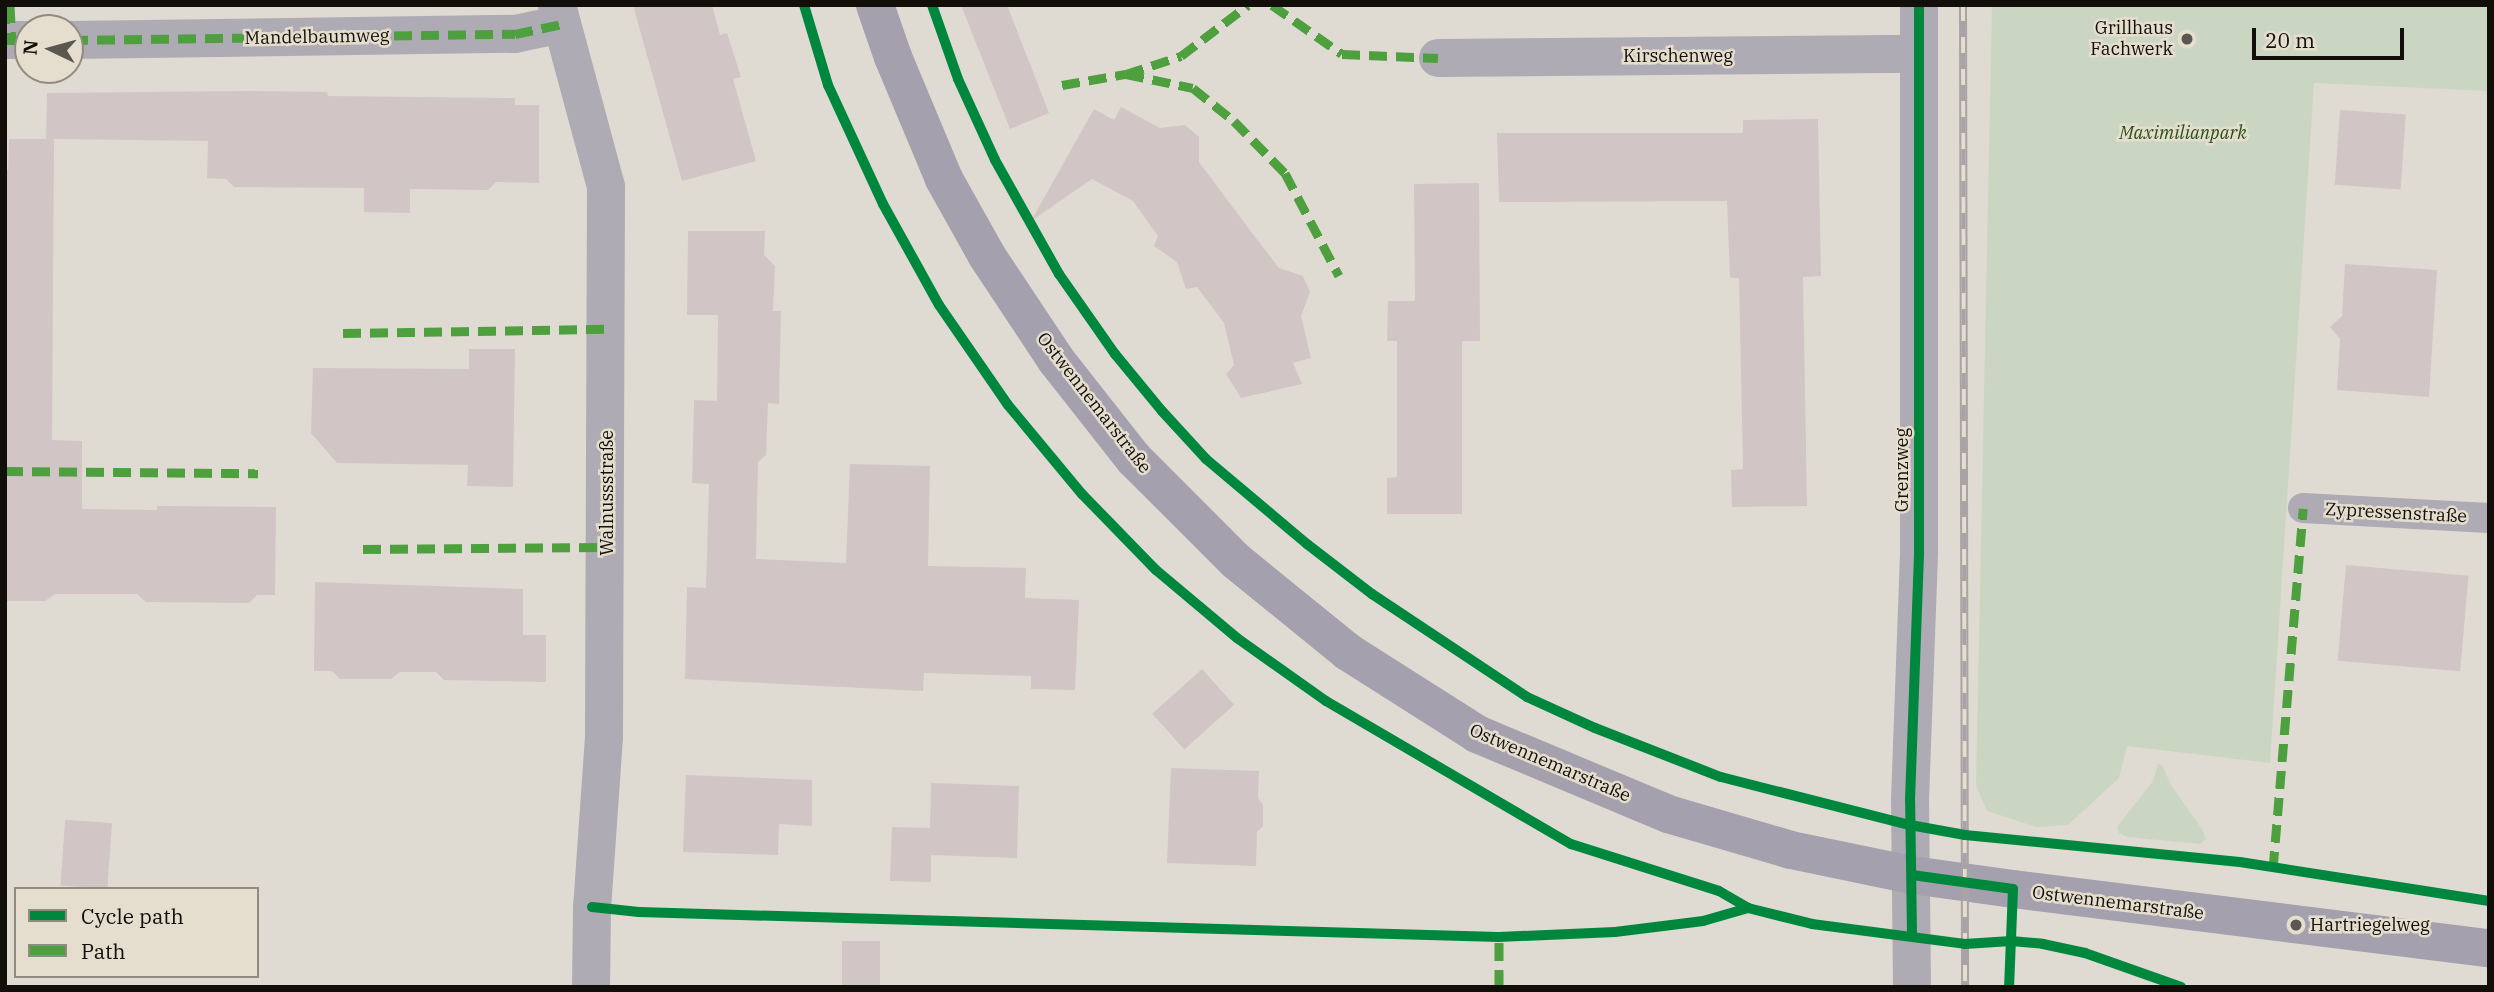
<!DOCTYPE html>
<html>
<head>
<meta charset="utf-8">
<style>
	body { margin:0 }
	#map { position:relative; width:2494px; height:992px; overflow:hidden; background:#dfdbd3; font-family:"IBM Plex Serif",serif }
	div>[style] { position:absolute }
	.green>* { inset:0; background:#cad6c1 }
	.building>* { inset:0; background:#d2c5c6; transform-origin:0 0 }
	.lane>* { height:30px; margin:-15px; padding:0 15px; transform-origin:15px; border-radius:15px; background:#aeabb4 }
	.street>* { height:38px; margin:-19px; padding:0 19px; transform-origin:19px; border-radius:19px; background:#aeabb4 }
	.secondary>* { height:38px; margin:-19px; padding:0 19px; transform-origin:19px; border-radius:19px; background:#a4a0ad }
	.rail>* { height:8px; margin-top:-4px; transform-origin:0; background:repeating-linear-gradient(90deg,#e5ddcd 0 16px,#a8a4a5 0 32px); box-sizing:border-box; border-block:2px solid #a8a4a5 }
	.quiet>* { height:9px; margin-top:-4.5px; transform-origin:0; background:repeating-linear-gradient(90deg,#4ea03e 0 18px,transparent 0 27px) }
	.cycleway>* { height:10px; margin:-5px; padding:0 5px; transform-origin:5px; border-radius:5px; background:#00873e }
	.dots>* { width:19px; height:19px; translate:-50% -50%; box-sizing:border-box; border:4px solid #e5ddcd; border-radius:50% }
	span { translate:-50% -50%; white-space:nowrap; text-align:center; line-height:1.15; -webkit-text-stroke:5px #e5ddcd; paint-order:stroke }
	.poi-label { font-size:18px; color:#120f0a }
	.right { translate:-100% -50%; text-align:right }
	.left { translate:0 -50%; text-align:left }
	.street-label { font-size:18px; color:#120f0a }
	.park-label { font-size:18px; color:#285219; font-style:italic }
	.frame { position:absolute; inset:0; border:7px solid #120f0a; pointer-events:none }
	.legend { position:absolute; left:14px; top:887px; width:245px; height:91px; box-sizing:border-box; background:#e5ddcd; border:2px solid #918b7f; margin:0; padding:9px 12px; list-style:none; font-size:21px; color:#120f0a }
	.legend li { display:flex; align-items:center; gap:14px; height:35px }
	.legend b { width:35px; border:2px solid #918b7f }
	.north { position:absolute; left:14px; top:14px; width:70px; height:70px; box-sizing:border-box; background:#e5ddcd; border:2px solid #918b7f; border-radius:50%; rotate:275deg; font-size:19px; font-weight:700; line-height:28px; text-align:center; color:#120f0a }
	.north::after { content:''; display:block; margin:auto; width:24px; height:32px; background:#5a5650; clip-path:polygon(50% 0,100% 100%,50% 72%,0 100%) }
	.scale { position:absolute; left:2252px; top:28px; width:152px; height:32px; box-sizing:border-box; border:4px solid #120f0a; border-top:0; padding-left:9px; font-size:21px; line-height:24px; white-space:nowrap; color:#120f0a; -webkit-text-stroke:5px #e5ddcd; paint-order:stroke }
</style>
</head>
<body>
<div id="map">
	<div class="green">
		<div style="clip-path:polygon(1992px 5px,2489px 5px,2489px 91px,2314px 83px,2270px 763px,2127px 746px,2119px 778px,2068px 825px,2036px 827px,1987px 811px,1976px 786px)"></div>
		<div style="clip-path:polygon(2158px 764px,2162px 765px,2171px 785px,2202px 829px,2206px 839px,2200px 844px,2127px 837px,2119px 833px,2117px 827px,2153px 781px)"></div>
	</div>
	<div class="building">
		<div style="clip-path:polygon(633px 5px,712px 5px,720px 35px,727px 33px,741px 77px,733px 79px,756px 161px,682px 181px)"></div>
		<div style="clip-path:polygon(961px 5px,1007px 5px,1049px 113px,1010px 129px)"></div>
		<div style="clip-path:polygon(246px 91px,327px 92px,328px 96px,515px 98px,515px 105px,539px 105px,539px 183px,496px 182px,488px 190px,410px 189px,410px 213px,364px 212px,364px 188px,234px 187px,226px 179px,207px 178px,208px 141px,54px 139px,52px 440px,82px 441px,82px 509px,157px 510px,157px 506px,276px 507px,275px 595px,257px 595px,249px 603px,146px 602px,137px 594px,55px 594px,45px 601px,5px 601px,5px 170px,8px 170px,9px 139px,46px 139px,47px 93px)"></div>
		<div style="clip-path:polygon(1121px 107px,1160px 128px,1185px 125px,1199px 137px,1199px 162px,1252px 233px,1279px 268px,1303px 276px,1310px 292px,1301px 316px,1311px 358px,1293px 363px,1302px 384px,1241px 398px,1226px 374px,1234px 365px,1224px 323px,1197px 287px,1186px 289px,1177px 262px,1154px 246px,1158px 236px,1133px 201px,1092px 179px,1031px 221px,1094px 109px,1114px 120px)"></div>
		<div style="left:2340px;top:110px;width:66px;height:75px;rotate:4deg"></div>
		<div style="clip-path:polygon(1818px 119px,1821px 276px,1803px 277px,1807px 506px,1732px 507px,1731px 470px,1743px 469px,1739px 278px,1730px 278px,1727px 201px,1499px 202px,1497px 133px,1743px 133px,1743px 120px)"></div>
		<div style="clip-path:polygon(1479px 183px,1480px 341px,1462px 341px,1462px 514px,1387px 514px,1387px 478px,1397px 477px,1397px 341px,1387px 341px,1388px 301px,1415px 301px,1414px 184px)"></div>
		<div style="clip-path:polygon(688px 231px,765px 231px,764px 255px,775px 266px,773px 311px,781px 311px,779px 404px,768px 403px,766px 455px,758px 462px,756px 559px,846px 563px,850px 464px,930px 466px,928px 566px,1026px 568px,1025px 598px,1079px 600px,1075px 690px,1031px 689px,1031px 676px,924px 673px,923px 691px,685px 679px,687px 587px,706px 588px,709px 484px,692px 483px,694px 400px,717px 401px,718px 315px,687px 315px)"></div>
		<div style="clip-path:polygon(2345px 264px,2437px 270px,2429px 397px,2337px 390px,2340px 339px,2330px 327px,2342px 316px)"></div>
		<div style="clip-path:polygon(469px 349px,515px 349px,513px 487px,467px 486px,468px 465px,337px 463px,311px 433px,313px 368px,469px 369px)"></div>
		<div style="left:2346px;top:565px;width:123px;height:96px;rotate:5deg"></div>
		<div style="clip-path:polygon(315px 582px,523px 589px,523px 635px,546px 635px,546px 682px,444px 680px,436px 672px,400px 672px,391px 679px,340px 679px,332px 671px,314px 671px)"></div>
		<div style="left:1202px;top:669px;width:48px;height:67px;rotate:48deg"></div>
		<div style="clip-path:polygon(1171px 768px,1259px 771px,1258px 798px,1263px 805px,1263px 826px,1257px 832px,1256px 866px,1167px 863px)"></div>
		<div style="clip-path:polygon(686px 775px,812px 780px,812px 826px,779px 824px,778px 855px,683px 852px)"></div>
		<div style="clip-path:polygon(931px 783px,1019px 786px,1017px 858px,931px 855px,931px 882px,890px 881px,892px 827px,930px 828px)"></div>
		<div style="left:112px;top:823px;width:66px;height:47px;rotate:94deg"></div>
		<div style="left:842px;top:941px;width:38px;height:46px"></div>
	</div>
	<div class="lane">
		<div style="left:2303px;top:508px;width:186px;rotate:3.1deg"></div>
	</div>
	<div class="street">
		<div style="left:557px;top:5px;width:188px;rotate:74.9deg"></div>
		<div style="left:606px;top:187px;width:550px;rotate:90.21deg"></div>
		<div style="left:604px;top:737px;width:170px;rotate:94deg"></div>
		<div style="left:592px;top:907px;width:80px;rotate:90.7deg"></div>
		<div style="left:5px;top:40px;width:23px"></div>
		<div style="left:70px;top:40px;width:445px;rotate:-0.8deg"></div>
		<div style="left:515px;top:34px;width:48px;rotate:-12deg"></div>
		<div style="left:1438px;top:58px;width:481px;rotate:-0.5deg"></div>
		<div style="left:1912px;top:987px;width:187px;rotate:-90.6deg"></div>
		<div style="left:1910px;top:800px;width:249px;rotate:-87.9deg"></div>
		<div style="left:1919px;top:551px;width:546px;rotate:-90deg"></div>
	</div>
	<div class="secondary">
		<div style="left:875px;top:5px;width:55px;rotate:70.9deg"></div>
		<div style="left:893px;top:57px;width:132px;rotate:67.3deg"></div>
		<div style="left:944px;top:179px;width:88px;rotate:60.8deg"></div>
		<div style="left:987px;top:256px;width:125px;rotate:56.4deg"></div>
		<div style="left:1056px;top:360px;width:126px;rotate:51.8deg"></div>
		<div style="left:1134px;top:459px;width:144px;rotate:45deg"></div>
		<div style="left:1236px;top:561px;width:144px;rotate:39.1deg"></div>
		<div style="left:1348px;top:652px;width:153px;rotate:32.4deg"></div>
		<div style="left:1477px;top:734px;width:207px;rotate:22.7deg"></div>
		<div style="left:1668px;top:814px;width:128px;rotate:16.3deg"></div>
		<div style="left:1791px;top:850px;width:124px;rotate:11.7deg"></div>
		<div style="left:1912px;top:875px;width:102px;rotate:7.9deg"></div>
		<div style="left:2013px;top:889px;width:480px;rotate:7.1deg"></div>
	</div>
	<div class="rail">
		<div style="left:1963px;top:5px;width:982px;rotate:89.88deg"></div>
	</div>
	<div class="quiet">
		<div style="left:10px;top:5px;width:35px;rotate:87deg"></div>
		<div style="left:1272px;top:5px;width:85px;rotate:35deg"></div>
		<div style="left:1342px;top:54px;width:96px;rotate:2.4deg"></div>
		<div style="left:5px;top:40px;width:23px"></div>
		<div style="left:70px;top:40px;width:445px;rotate:-0.8deg"></div>
		<div style="left:515px;top:34px;width:48px;rotate:-12deg"></div>
		<div style="left:1126px;top:74px;width:68px;rotate:11.8deg"></div>
		<div style="left:1193px;top:88px;width:53px;rotate:38.8deg"></div>
		<div style="left:1234px;top:121px;width:73px;rotate:45.6deg"></div>
		<div style="left:1285px;top:173px;width:116px;rotate:62.3deg"></div>
		<div style="left:1062px;top:85px;width:65px;rotate:-9.8deg"></div>
		<div style="left:1126px;top:74px;width:58px;rotate:-18.1deg"></div>
		<div style="left:1181px;top:56px;width:84px;rotate:-37.3deg"></div>
		<div style="left:343px;top:333px;width:264px;rotate:-0.9deg"></div>
		<div style="left:5px;top:471px;width:253px;rotate:0.5deg"></div>
		<div style="left:363px;top:549px;width:243px;rotate:-0.5deg"></div>
		<div style="left:2273px;top:869px;width:362px;rotate:-85.2deg"></div>
		<div style="left:1499px;top:987px;width:50px;rotate:-90deg"></div>
	</div>
	<div class="cycleway">
		<div style="left:804px;top:5px;width:84px;rotate:73.3deg"></div>
		<div style="left:828px;top:85px;width:131px;rotate:65.2deg"></div>
		<div style="left:883px;top:204px;width:115px;rotate:61deg"></div>
		<div style="left:939px;top:305px;width:121px;rotate:55.4deg"></div>
		<div style="left:1008px;top:405px;width:116px;rotate:50.3deg"></div>
		<div style="left:1082px;top:494px;width:106px;rotate:45.8deg"></div>
		<div style="left:1156px;top:570px;width:106px;rotate:40deg"></div>
		<div style="left:1237px;top:638px;width:109px;rotate:35.3deg"></div>
		<div style="left:1326px;top:701px;width:284px;rotate:30.3deg"></div>
		<div style="left:1571px;top:844px;width:155px;rotate:17.6deg"></div>
		<div style="left:1719px;top:891px;width:34px;rotate:30deg"></div>
		<div style="left:1748px;top:908px;width:66px;rotate:14deg"></div>
		<div style="left:1812px;top:924px;width:154px;rotate:7.4deg"></div>
		<div style="left:1965px;top:944px;width:46px;rotate:-3.7deg"></div>
		<div style="left:2011px;top:941px;width:32px;rotate:5deg"></div>
		<div style="left:2043px;top:944px;width:43px;rotate:12.1deg"></div>
		<div style="left:2085px;top:953px;width:102px;rotate:19.5deg"></div>
		<div style="left:932px;top:5px;width:78px;rotate:70.6deg"></div>
		<div style="left:958px;top:79px;width:89px;rotate:65.4deg"></div>
		<div style="left:995px;top:160px;width:131px;rotate:60.7deg"></div>
		<div style="left:1059px;top:274px;width:98px;rotate:55deg"></div>
		<div style="left:1115px;top:354px;width:74px;rotate:50.5deg"></div>
		<div style="left:1162px;top:411px;width:65px;rotate:47.5deg"></div>
		<div style="left:1206px;top:459px;width:132px;rotate:40.1deg"></div>
		<div style="left:1307px;top:544px;width:82px;rotate:37.6deg"></div>
		<div style="left:1372px;top:594px;width:186px;rotate:33.6deg"></div>
		<div style="left:1527px;top:697px;width:75px;rotate:24.5deg"></div>
		<div style="left:1595px;top:728px;width:135px;rotate:21.3deg"></div>
		<div style="left:1721px;top:777px;width:195px;rotate:14.3deg"></div>
		<div style="left:1910px;top:825px;width:56px;rotate:10.3deg"></div>
		<div style="left:1965px;top:835px;width:276px;rotate:5.6deg"></div>
		<div style="left:2240px;top:862px;width:252px;rotate:8.9deg"></div>
		<div style="left:1912px;top:875px;width:102px;rotate:7.9deg"></div>
		<div style="left:2013px;top:889px;width:98px;rotate:92.3deg"></div>
		<div style="left:592px;top:907px;width:47px;rotate:6.1deg"></div>
		<div style="left:639px;top:912px;width:860px;rotate:1.67deg"></div>
		<div style="left:1499px;top:937px;width:116px;rotate:-2.5deg"></div>
		<div style="left:1615px;top:932px;width:89px;rotate:-7.1deg"></div>
		<div style="left:1703px;top:921px;width:47px;rotate:-16.1deg"></div>
		<div style="left:1912px;top:935px;width:135px;rotate:-90.8deg"></div>
		<div style="left:1910px;top:800px;width:249px;rotate:-87.9deg"></div>
		<div style="left:1919px;top:551px;width:546px;rotate:-90deg"></div>
	</div>
	<div class="dots">
		<div style="left:2187px;top:39px;background:#5a5650"></div>
		<div style="left:2296px;top:925px;background:#5a5650"></div>
	</div>
	<div class="poi-label">
		<span class="right" style="left:2173px;top:39px">Grillhaus<br>Fachwerk</span>
		<span class="left" style="left:2310px;top:925px">Hartriegelweg</span>
	</div>
	<div class="street-label">
		<span style="left:317px;top:37px;rotate:-1deg">Mandelbaumweg</span>
		<span style="left:1678px;top:56px">Kirschenweg</span>
		<span style="left:1094px;top:403px;rotate:52deg">Ostwennemarstraße</span>
		<span style="left:1902px;top:470px;rotate:-90deg">Grenzweg</span>
		<span style="left:607px;top:493px;rotate:-90deg">Walnussstraße</span>
		<span style="left:2396px;top:513px;rotate:3deg">Zypressenstraße</span>
		<span style="left:1550px;top:763px;rotate:23deg">Ostwennemarstraße</span>
		<span style="left:2118px;top:903px;rotate:7deg">Ostwennemarstraße</span>
	</div>
	<div class="park-label">
		<span style="left:2183px;top:133px">Maximilianpark</span>
	</div>
	<div class="frame"></div>
	<ul class="legend">
	<li><b style="height:9px;background:#00873e"></b>Cycle path</li>
	<li><b style="height:9px;background:#4ea03e"></b>Path</li>
	</ul>
	<div class="north">N</div>
	<div class="scale">20 m</div>
</div>
</body>
</html>
